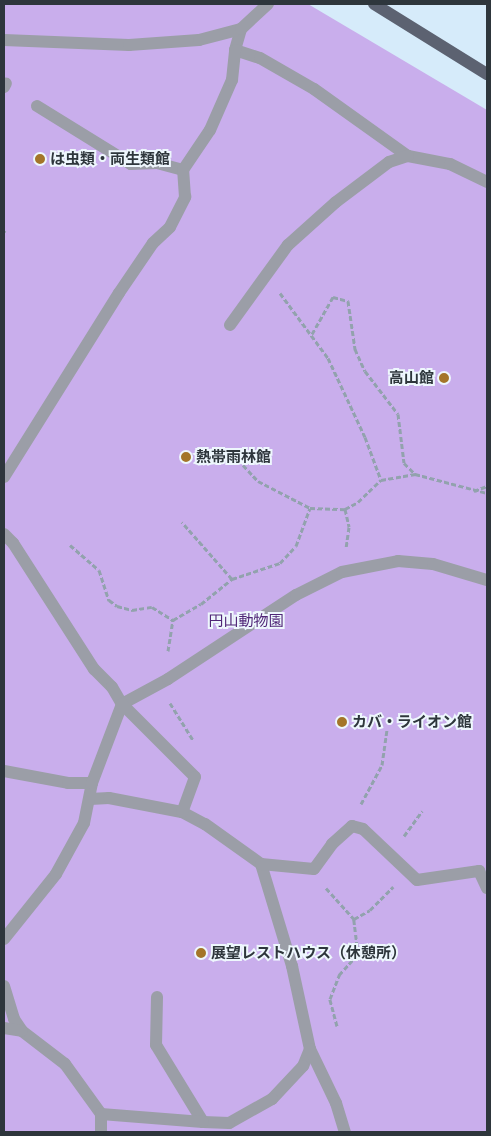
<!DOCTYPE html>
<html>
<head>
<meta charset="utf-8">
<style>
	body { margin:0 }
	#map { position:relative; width:491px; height:1136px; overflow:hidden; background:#d6ebfa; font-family:Arial,"Noto Sans JP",sans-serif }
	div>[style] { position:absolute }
	.green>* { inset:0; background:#c9aeec }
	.path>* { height:3px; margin-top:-1.5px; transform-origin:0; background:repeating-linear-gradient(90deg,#92a2ad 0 5px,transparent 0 7.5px) }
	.minor>* { height:12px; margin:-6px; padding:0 6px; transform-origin:6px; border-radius:6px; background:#9b9ea7 }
	.major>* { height:12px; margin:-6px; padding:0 6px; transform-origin:6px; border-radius:6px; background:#5c6271 }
	.dots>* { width:14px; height:14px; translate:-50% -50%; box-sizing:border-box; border:2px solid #eef7fd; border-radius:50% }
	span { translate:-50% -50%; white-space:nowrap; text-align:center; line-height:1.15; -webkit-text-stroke:4px #eef7fd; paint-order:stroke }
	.poi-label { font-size:15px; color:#2e363c; font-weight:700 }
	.left { translate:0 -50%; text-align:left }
	.right { translate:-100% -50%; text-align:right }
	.park-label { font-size:15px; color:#502677 }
	.frame { position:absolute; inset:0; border:5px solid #2e363c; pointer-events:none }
</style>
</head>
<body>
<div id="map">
	<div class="green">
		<div style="clip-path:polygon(4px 4px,308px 4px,487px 110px,487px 1132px,4px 1132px)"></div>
	</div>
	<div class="path">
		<div style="left:4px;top:232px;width:2px;rotate:-63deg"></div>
		<div style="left:280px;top:293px;width:81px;rotate:53.6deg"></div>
		<div style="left:328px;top:358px;width:87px;rotate:64.9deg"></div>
		<div style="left:365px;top:437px;width:46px;rotate:69.6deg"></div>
		<div style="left:312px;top:334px;width:43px;rotate:-60.4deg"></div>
		<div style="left:333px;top:297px;width:16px;rotate:15deg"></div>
		<div style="left:348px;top:301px;width:49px;rotate:81.7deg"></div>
		<div style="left:355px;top:349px;width:24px;rotate:66deg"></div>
		<div style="left:365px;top:371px;width:54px;rotate:52.5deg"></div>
		<div style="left:398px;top:414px;width:49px;rotate:83deg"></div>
		<div style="left:404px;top:463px;width:16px;rotate:45deg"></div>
		<div style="left:243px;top:465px;width:22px;rotate:47deg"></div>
		<div style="left:258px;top:481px;width:59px;rotate:27.4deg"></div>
		<div style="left:474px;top:491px;width:14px;rotate:-21deg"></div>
		<div style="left:345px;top:509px;width:15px;rotate:-28deg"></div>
		<div style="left:358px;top:502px;width:32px;rotate:-44deg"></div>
		<div style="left:381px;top:480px;width:35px;rotate:-10deg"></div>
		<div style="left:415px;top:474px;width:74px;rotate:14.8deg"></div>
		<div style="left:70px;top:545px;width:38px;rotate:41deg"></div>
		<div style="left:99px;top:570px;width:32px;rotate:72deg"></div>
		<div style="left:109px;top:600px;width:10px;rotate:37deg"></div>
		<div style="left:117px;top:606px;width:16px;rotate:15deg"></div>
		<div style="left:132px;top:610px;width:20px;rotate:-9deg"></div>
		<div style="left:152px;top:607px;width:25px;rotate:32deg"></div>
		<div style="left:232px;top:579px;width:51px;rotate:-18.4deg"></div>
		<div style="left:280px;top:563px;width:23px;rotate:-47deg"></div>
		<div style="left:296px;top:546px;width:40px;rotate:-69.8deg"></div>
		<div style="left:310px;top:508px;width:35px;rotate:2deg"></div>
		<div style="left:345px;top:509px;width:18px;rotate:77deg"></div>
		<div style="left:349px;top:527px;width:21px;rotate:98deg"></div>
		<div style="left:168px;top:651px;width:31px;rotate:-81deg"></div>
		<div style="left:173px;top:620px;width:32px;rotate:-30deg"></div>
		<div style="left:201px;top:604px;width:40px;rotate:-39deg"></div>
		<div style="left:232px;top:579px;width:76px;rotate:-131.3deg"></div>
		<div style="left:170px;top:703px;width:44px;rotate:58.1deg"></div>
		<div style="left:361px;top:804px;width:44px;rotate:-61.7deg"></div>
		<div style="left:382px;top:765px;width:35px;rotate:-82deg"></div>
		<div style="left:404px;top:836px;width:31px;rotate:-54deg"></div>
		<div style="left:326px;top:888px;width:42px;rotate:47.9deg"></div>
		<div style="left:337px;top:1026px;width:28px;rotate:-105deg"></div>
		<div style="left:330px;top:999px;width:26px;rotate:-69deg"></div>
		<div style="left:339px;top:975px;width:28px;rotate:-48deg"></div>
		<div style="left:358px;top:954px;width:35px;rotate:-97deg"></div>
		<div style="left:354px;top:919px;width:18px;rotate:-29deg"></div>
		<div style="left:370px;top:910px;width:33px;rotate:-45deg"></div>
	</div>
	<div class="minor">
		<div style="left:241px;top:29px;width:22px;rotate:106deg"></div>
		<div style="left:235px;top:50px;width:26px;rotate:18deg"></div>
		<div style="left:260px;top:58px;width:62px;rotate:29.9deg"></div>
		<div style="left:314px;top:89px;width:115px;rotate:35.5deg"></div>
		<div style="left:408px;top:156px;width:43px;rotate:10.8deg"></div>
		<div style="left:450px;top:164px;width:41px;rotate:25.9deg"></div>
		<div style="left:4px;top:40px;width:125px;rotate:2.3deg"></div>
		<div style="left:129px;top:45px;width:70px;rotate:-4.1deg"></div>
		<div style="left:199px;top:40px;width:43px;rotate:-14.7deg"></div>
		<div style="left:241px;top:29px;width:37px;rotate:-43deg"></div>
		<div style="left:4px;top:87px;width:4px;rotate:-63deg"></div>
		<div style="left:37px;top:106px;width:110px;rotate:31.7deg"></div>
		<div style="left:131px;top:164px;width:26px;rotate:-2deg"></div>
		<div style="left:157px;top:163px;width:27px;rotate:15deg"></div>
		<div style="left:230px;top:325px;width:99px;rotate:-54.1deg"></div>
		<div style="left:288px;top:245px;width:64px;rotate:-41.9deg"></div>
		<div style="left:336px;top:202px;width:66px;rotate:-37deg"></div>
		<div style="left:389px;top:162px;width:20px;rotate:-18deg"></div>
		<div style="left:4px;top:477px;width:217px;rotate:-58deg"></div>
		<div style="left:119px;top:293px;width:60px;rotate:-55.8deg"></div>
		<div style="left:153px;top:243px;width:23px;rotate:-43deg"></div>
		<div style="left:170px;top:227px;width:34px;rotate:-63deg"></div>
		<div style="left:185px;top:197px;width:27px;rotate:-94deg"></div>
		<div style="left:183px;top:170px;width:48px;rotate:-56deg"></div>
		<div style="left:210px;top:130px;width:55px;rotate:-66.3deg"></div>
		<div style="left:232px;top:80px;width:30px;rotate:-84deg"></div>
		<div style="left:4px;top:534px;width:13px;rotate:45deg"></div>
		<div style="left:13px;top:543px;width:150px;rotate:57.3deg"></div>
		<div style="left:94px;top:669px;width:25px;rotate:45deg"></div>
		<div style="left:112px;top:687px;width:20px;rotate:60deg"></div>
		<div style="left:122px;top:704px;width:52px;rotate:-28.5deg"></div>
		<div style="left:168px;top:679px;width:153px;rotate:-33.3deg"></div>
		<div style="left:296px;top:595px;width:51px;rotate:-26.6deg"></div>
		<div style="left:342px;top:572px;width:57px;rotate:-11.1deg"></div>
		<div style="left:398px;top:561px;width:35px;rotate:5deg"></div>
		<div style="left:433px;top:564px;width:56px;rotate:16.5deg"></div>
		<div style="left:4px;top:771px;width:65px;rotate:10.6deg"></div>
		<div style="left:68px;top:783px;width:24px"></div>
		<div style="left:90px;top:799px;width:19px;rotate:-3deg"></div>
		<div style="left:109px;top:798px;width:74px;rotate:10.9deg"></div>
		<div style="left:182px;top:812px;width:26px;rotate:28deg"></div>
		<div style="left:205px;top:824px;width:69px;rotate:35.5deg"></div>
		<div style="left:261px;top:864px;width:107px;rotate:73.1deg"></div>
		<div style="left:292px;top:966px;width:85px;rotate:77.8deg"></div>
		<div style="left:310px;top:1049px;width:18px;rotate:112deg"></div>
		<div style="left:303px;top:1066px;width:45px;rotate:133.2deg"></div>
		<div style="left:272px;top:1099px;width:49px;rotate:150.8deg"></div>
		<div style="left:229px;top:1123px;width:26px;rotate:-178deg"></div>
		<div style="left:203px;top:1122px;width:90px;rotate:-121.4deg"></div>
		<div style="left:156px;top:1045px;width:48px;rotate:-88.8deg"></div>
		<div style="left:261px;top:864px;width:53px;rotate:5.4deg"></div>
		<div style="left:314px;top:869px;width:31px;rotate:-54deg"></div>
		<div style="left:332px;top:844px;width:27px;rotate:-42deg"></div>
		<div style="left:352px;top:826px;width:11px;rotate:15deg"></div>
		<div style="left:363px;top:829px;width:74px;rotate:43.4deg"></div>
		<div style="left:417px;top:880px;width:63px;rotate:-8.3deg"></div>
		<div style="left:479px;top:871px;width:19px;rotate:65deg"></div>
		<div style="left:4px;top:939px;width:83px;rotate:-51.3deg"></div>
		<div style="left:56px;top:874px;width:58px;rotate:-61.2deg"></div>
		<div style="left:84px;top:823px;width:41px;rotate:-78.7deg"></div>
		<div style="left:92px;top:783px;width:85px;rotate:-69.2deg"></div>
		<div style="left:122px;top:704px;width:103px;rotate:45deg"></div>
		<div style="left:195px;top:777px;width:37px;rotate:110deg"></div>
		<div style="left:4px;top:986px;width:34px;rotate:73deg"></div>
		<div style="left:14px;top:1019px;width:14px;rotate:56deg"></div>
		<div style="left:22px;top:1031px;width:54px;rotate:37.5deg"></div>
		<div style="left:65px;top:1064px;width:62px;rotate:54.2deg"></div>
		<div style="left:101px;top:1114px;width:18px;rotate:90deg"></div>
		<div style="left:4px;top:1028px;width:18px;rotate:9deg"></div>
		<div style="left:310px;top:1049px;width:60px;rotate:64.3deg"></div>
		<div style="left:336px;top:1103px;width:30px;rotate:73deg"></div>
		<div style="left:101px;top:1114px;width:102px;rotate:4.5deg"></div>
	</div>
	<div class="major">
		<div style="left:374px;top:4px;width:133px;rotate:31.8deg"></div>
	</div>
	<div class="dots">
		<div style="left:40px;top:159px;background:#a47529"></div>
		<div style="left:444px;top:378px;background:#a47529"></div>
		<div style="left:186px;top:457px;background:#a47529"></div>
		<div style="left:342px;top:722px;background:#a47529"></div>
		<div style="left:201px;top:953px;background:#a47529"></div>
	</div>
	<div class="poi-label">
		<span class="left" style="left:50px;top:159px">は虫類・両生類館</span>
		<span class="right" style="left:434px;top:378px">高山館</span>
		<span class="left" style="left:196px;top:457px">熱帯雨林館</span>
		<span class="left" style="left:352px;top:722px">カバ・ライオン館</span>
		<span class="left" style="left:211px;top:953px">展望レストハウス（休憩所）</span>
	</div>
	<div class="park-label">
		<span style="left:246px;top:621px">円山動物園</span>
	</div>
	<div class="frame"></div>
</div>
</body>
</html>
